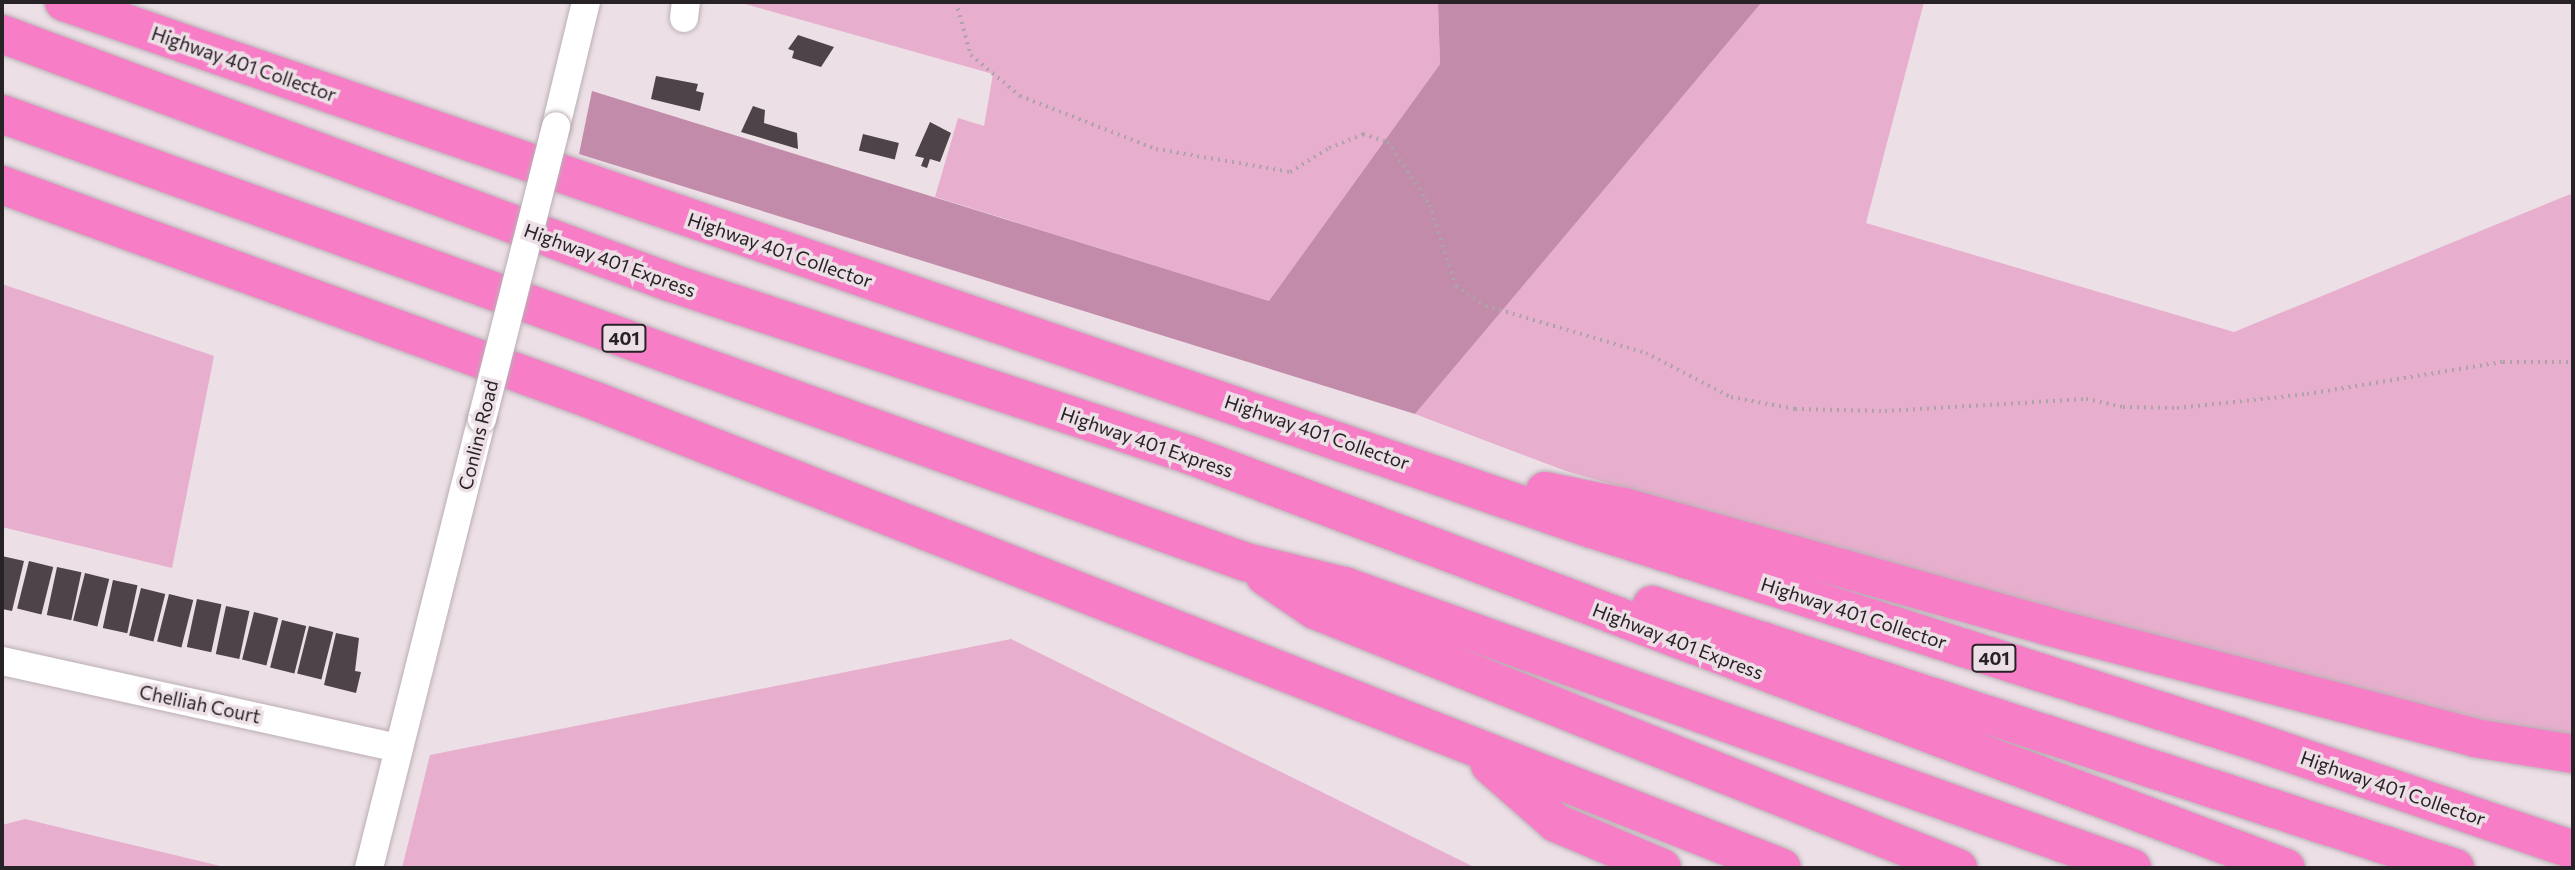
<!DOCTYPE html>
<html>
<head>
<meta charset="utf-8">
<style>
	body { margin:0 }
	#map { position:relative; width:2575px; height:870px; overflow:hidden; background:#ecdfe6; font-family:Commissioner,sans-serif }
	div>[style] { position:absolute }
	.green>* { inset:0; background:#e7afcd }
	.forest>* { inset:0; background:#c28ba9 }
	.building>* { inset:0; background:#4d4348; transform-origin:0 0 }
	.path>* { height:3.5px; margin-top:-1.75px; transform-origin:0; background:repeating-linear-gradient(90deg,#ada3a8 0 2px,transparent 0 7px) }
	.roads { filter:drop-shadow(0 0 2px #baaeb4) drop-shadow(0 0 2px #baaeb4) }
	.minor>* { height:28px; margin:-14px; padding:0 14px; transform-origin:14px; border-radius:14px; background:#fff }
	.highway>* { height:38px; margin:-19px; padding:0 19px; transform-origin:19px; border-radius:19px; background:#f87dc7 }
	.bridges { filter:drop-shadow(0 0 2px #baaeb4) drop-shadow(0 0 2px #baaeb4) }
	.minor-bridge>* { height:28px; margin:-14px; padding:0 14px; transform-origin:14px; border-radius:14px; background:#fff }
	span { translate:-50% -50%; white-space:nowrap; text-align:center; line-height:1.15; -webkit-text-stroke:7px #ecdfe6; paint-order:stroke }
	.shield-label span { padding:2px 5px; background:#ecdfe6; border:2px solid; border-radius:5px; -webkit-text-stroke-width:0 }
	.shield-label { font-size:18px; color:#272225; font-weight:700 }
	.street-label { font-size:19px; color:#272225 }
	.frame { position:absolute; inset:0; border:4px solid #272225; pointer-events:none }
</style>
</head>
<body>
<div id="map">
	<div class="green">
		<div style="clip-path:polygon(738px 2px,1438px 2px,1440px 64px,1269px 301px,935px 197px,958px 118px,984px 126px,993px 74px)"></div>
		<div style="clip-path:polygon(1762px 2px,1924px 2px,1866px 223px,2234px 332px,2573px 193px,2573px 735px,2483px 723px,2025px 603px,1566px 471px,1415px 414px)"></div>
		<div style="clip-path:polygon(2px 284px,214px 356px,172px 568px,2px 527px)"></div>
		<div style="clip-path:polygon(1011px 639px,1476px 868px,402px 868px,430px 755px)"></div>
		<div style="clip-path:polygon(25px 819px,95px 836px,229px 868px,2px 868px,2px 825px)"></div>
	</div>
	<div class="forest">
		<div style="clip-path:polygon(1438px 2px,1762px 2px,1415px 414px,579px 154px,592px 91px,1269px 301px,1440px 64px)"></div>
	</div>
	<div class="building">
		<div style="clip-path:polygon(798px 35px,834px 47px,821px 67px,792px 58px,794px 51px,788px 49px)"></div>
		<div style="clip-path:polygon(656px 76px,698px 84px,696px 91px,704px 93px,700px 111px,651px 99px)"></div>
		<div style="clip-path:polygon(753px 106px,765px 110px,764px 123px,797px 133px,798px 149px,741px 132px)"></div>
		<div style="clip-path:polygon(930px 122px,951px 133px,940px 162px,930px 159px,927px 168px,921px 166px,924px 158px,915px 156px)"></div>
		<div style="left:863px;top:134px;width:37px;height:17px;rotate:14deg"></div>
		<div style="clip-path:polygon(2px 556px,24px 561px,12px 611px,2px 609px)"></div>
		<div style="left:29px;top:561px;width:25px;height:49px;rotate:14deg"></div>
		<div style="left:57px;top:567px;width:25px;height:49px;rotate:12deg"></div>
		<div style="left:85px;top:573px;width:25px;height:49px;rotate:14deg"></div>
		<div style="left:113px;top:580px;width:25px;height:49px;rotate:12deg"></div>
		<div style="left:141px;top:588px;width:25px;height:49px;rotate:14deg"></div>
		<div style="left:169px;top:594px;width:25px;height:49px;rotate:14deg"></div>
		<div style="left:197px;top:599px;width:25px;height:49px;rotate:12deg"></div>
		<div style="left:226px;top:606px;width:24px;height:49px;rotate:12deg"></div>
		<div style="left:254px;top:612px;width:25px;height:49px;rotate:14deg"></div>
		<div style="left:282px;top:620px;width:25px;height:49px;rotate:14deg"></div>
		<div style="left:309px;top:626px;width:25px;height:49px;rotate:14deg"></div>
		<div style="clip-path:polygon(336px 633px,359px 638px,355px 671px,361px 672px,356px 693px,324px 685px)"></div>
	</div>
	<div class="path">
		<div style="left:956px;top:2px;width:55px;rotate:74.2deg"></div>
		<div style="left:971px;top:55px;width:64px;rotate:39.9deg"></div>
		<div style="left:1020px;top:96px;width:146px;rotate:21.3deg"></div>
		<div style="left:1156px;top:149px;width:136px;rotate:9.7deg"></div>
		<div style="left:1290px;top:172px;width:46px;rotate:-31.6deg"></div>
		<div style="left:1329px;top:148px;width:37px;rotate:-22deg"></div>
		<div style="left:1363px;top:134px;width:26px;rotate:18deg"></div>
		<div style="left:1388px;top:142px;width:76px;rotate:56.3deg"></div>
		<div style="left:1430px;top:205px;width:85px;rotate:72.2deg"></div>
		<div style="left:1456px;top:286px;width:36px;rotate:34deg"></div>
		<div style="left:1486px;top:306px;width:167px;rotate:16.4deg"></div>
		<div style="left:1646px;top:353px;width:96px;rotate:27.4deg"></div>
		<div style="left:1731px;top:397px;width:65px;rotate:10.6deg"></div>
		<div style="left:1795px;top:409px;width:90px;rotate:1.3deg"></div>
		<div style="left:1885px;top:411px;width:201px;rotate:-3.4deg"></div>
		<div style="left:2086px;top:399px;width:38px;rotate:12deg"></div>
		<div style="left:2123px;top:407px;width:54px;rotate:1.1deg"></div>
		<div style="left:2177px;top:408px;width:131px;rotate:-6.1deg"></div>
		<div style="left:2307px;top:394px;width:199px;rotate:-9.3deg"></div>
		<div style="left:2503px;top:362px;width:70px"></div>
	</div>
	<div class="roads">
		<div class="minor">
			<div style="left:684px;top:18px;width:16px;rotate:-83deg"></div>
			<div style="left:556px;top:126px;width:128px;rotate:-76.4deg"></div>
			<div style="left:2px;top:661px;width:406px;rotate:12.4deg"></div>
			<div style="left:369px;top:868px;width:463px;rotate:-75.9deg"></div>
		</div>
		<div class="highway">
			<div style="left:64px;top:2px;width:1616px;rotate:19.03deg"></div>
			<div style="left:1592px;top:529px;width:679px;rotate:17.74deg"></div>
			<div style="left:2239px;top:736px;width:353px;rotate:18.8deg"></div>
			<div style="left:2px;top:34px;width:712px;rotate:20.4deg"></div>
			<div style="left:669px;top:282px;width:549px;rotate:18.37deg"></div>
			<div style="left:1190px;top:455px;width:1171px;rotate:20.65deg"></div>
			<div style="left:2px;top:114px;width:1322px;rotate:19.81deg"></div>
			<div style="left:1246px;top:562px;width:101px;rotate:13.8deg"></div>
			<div style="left:1344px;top:586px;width:837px;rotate:19.69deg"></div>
			<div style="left:2px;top:185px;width:634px;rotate:20.01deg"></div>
			<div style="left:598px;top:402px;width:1272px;rotate:21.48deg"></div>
			<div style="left:1545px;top:491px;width:81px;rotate:11.4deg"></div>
			<div style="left:1624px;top:507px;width:438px;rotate:15.7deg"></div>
			<div style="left:2046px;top:626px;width:443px;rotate:14.6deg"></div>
			<div style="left:2475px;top:738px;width:99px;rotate:9.3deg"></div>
			<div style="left:1265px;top:576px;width:60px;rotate:34.2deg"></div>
			<div style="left:1315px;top:610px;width:693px;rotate:21.86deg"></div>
			<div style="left:1652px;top:605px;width:845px;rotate:18.13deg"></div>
			<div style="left:1490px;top:765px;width:88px;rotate:41.3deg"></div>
			<div style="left:1556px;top:823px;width:115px;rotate:23deg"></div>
		</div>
	</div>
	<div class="bridges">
		<div class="minor-bridge">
			<div style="left:482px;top:419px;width:302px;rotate:-75.8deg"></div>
		</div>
	</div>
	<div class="shield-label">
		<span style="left:624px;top:338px">401</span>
		<span style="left:1994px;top:658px">401</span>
	</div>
	<div class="street-label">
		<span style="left:244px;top:64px;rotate:19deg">Highway 401 Collector</span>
		<span style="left:780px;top:250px;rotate:19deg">Highway 401 Collector</span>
		<span style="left:610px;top:260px;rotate:20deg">Highway 401 Express</span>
		<span style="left:1317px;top:432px;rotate:19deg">Highway 401 Collector</span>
		<span style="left:478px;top:435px;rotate:-76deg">Conlins Road</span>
		<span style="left:1147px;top:442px;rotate:19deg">Highway 401 Express</span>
		<span style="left:1854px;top:613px;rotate:18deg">Highway 401 Collector</span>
		<span style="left:1678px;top:641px;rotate:21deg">Highway 401 Express</span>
		<span style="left:200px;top:704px;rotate:12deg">Chelliah Court</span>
		<span style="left:2393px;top:788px;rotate:19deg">Highway 401 Collector</span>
	</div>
	<div class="frame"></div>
</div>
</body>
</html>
